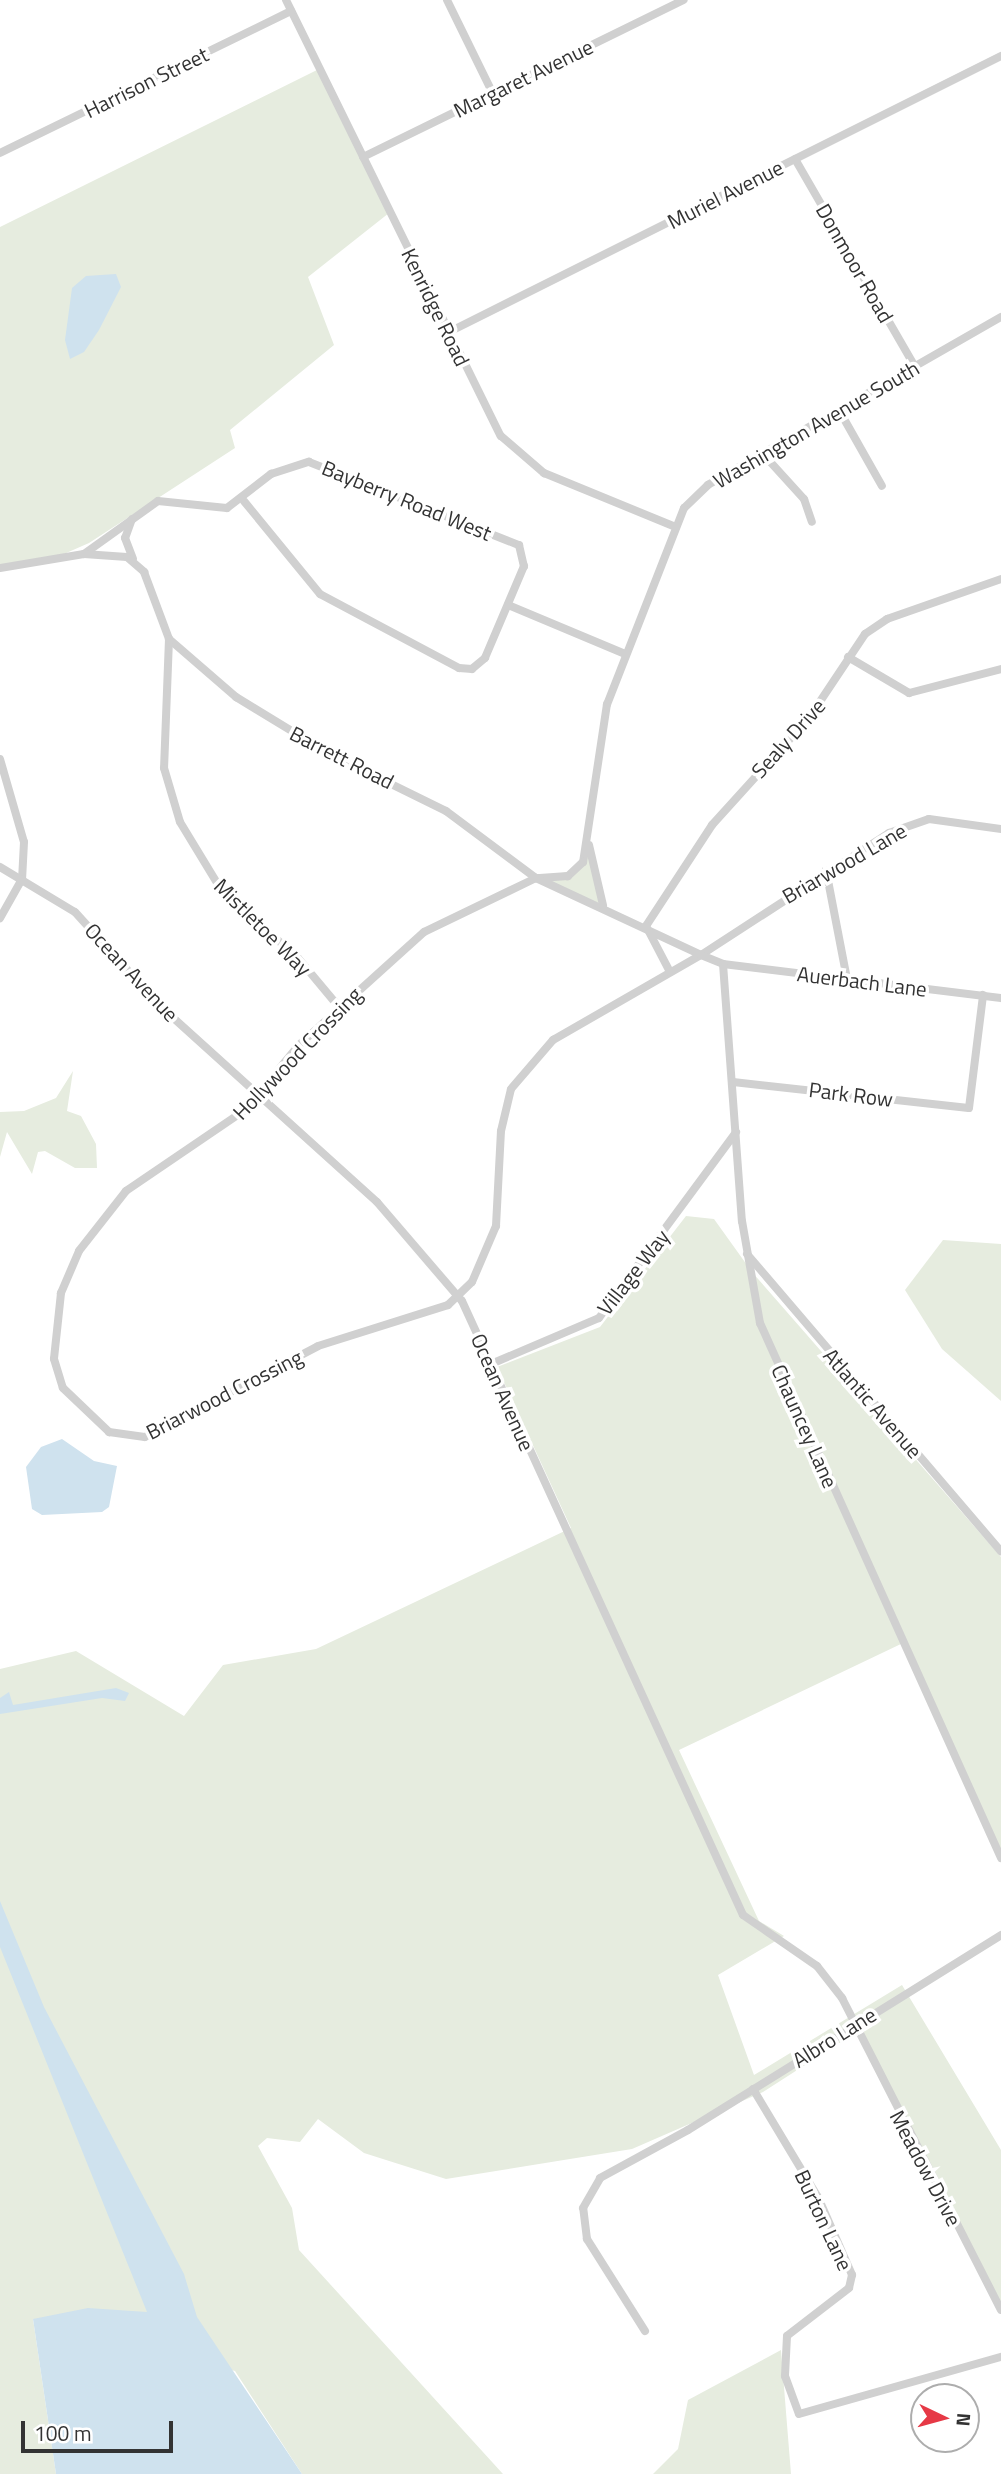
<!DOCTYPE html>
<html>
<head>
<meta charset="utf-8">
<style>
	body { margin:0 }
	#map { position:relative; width:1001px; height:2474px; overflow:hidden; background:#fff; font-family:"Titillium Web",sans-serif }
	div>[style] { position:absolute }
	.green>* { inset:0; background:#e6ecdf }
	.water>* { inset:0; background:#cfe2ee }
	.street>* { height:8px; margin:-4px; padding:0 4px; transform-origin:4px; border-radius:4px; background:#d0d0d0 }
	span { translate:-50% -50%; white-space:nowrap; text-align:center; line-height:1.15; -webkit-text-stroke:7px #fff; paint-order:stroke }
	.street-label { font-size:21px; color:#333 }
	.north { position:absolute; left:910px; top:2383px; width:70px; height:70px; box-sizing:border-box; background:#fff; border:2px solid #adadad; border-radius:50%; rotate:95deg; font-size:19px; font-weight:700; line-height:28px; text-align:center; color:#333 }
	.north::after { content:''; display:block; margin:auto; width:24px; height:32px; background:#e63946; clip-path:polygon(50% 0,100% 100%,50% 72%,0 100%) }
	.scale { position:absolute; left:21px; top:2421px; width:152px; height:32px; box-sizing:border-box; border:4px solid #333; border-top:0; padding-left:9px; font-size:21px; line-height:24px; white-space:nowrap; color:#333; -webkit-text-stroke:5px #fff; paint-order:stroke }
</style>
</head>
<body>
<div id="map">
	<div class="green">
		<div style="clip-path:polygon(319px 69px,389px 213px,308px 277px,334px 345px,230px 430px,235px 448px,89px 543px,48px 561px,0 565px,0 227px)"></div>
		<div style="clip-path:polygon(588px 842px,603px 905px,536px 878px,577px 870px)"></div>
		<div style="clip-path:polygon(73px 1071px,67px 1111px,81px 1116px,96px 1144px,97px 1168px,75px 1168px,45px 1151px,38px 1152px,32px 1174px,7px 1132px,0 1157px,0 1112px,24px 1111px,56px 1098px)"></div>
		<div style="clip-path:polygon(686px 1216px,714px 1219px,752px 1272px,1001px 1557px,1001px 1852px,903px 1643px,679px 1750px,759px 1921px,784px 1936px,718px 1975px,754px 2075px,902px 1985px,1001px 2150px,1001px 2303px,858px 2031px,763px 2092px,632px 2149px,446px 2179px,364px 2153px,318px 2119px,300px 2142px,267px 2138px,258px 2146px,292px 2208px,299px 2250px,503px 2474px,302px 2474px,235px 2371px,33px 2319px,56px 2474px,0 2474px,0 1669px,76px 1651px,184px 1716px,223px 1665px,316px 1649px,571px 1528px,497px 1367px,600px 1327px)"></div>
		<div style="clip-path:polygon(943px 1240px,1001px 1244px,1001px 1401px,942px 1349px,905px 1290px)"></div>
		<div style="clip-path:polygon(781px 2350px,791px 2474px,653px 2474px,678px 2449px,688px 2400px)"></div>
	</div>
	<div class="water">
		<div style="clip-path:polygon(116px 274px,121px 287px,99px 330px,84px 352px,70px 359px,65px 340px,72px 288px,86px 276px)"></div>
		<div style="clip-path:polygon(62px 1439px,94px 1461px,117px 1466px,109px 1507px,102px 1512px,42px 1515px,32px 1509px,26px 1467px,41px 1447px)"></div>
		<div style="clip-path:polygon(116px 1688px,129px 1693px,125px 1701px,102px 1698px,0 1714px,0 1698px,9px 1692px,13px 1705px)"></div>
		<div style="clip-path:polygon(0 1901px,44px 2007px,184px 2274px,197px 2317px,302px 2474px,56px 2474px,33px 2319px,88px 2308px,147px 2312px,0 1947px)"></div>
	</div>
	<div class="street">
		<div style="left:286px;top:0;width:486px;rotate:63.8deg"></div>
		<div style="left:501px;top:436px;width:57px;rotate:40.7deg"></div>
		<div style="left:544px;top:473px;width:139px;rotate:22.3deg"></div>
		<div style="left:447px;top:0;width:105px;rotate:63.9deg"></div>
		<div style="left:0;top:153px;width:324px;rotate:-26deg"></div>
		<div style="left:363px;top:157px;width:357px;rotate:-26.1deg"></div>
		<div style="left:795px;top:159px;width:240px;rotate:60deg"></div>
		<div style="left:1001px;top:317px;width:338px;rotate:150.2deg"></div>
		<div style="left:708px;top:485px;width:33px;rotate:136deg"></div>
		<div style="left:684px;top:508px;width:211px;rotate:111.4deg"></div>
		<div style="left:607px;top:704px;width:160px;rotate:98.6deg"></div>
		<div style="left:583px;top:862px;width:21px;rotate:137deg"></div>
		<div style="left:568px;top:876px;width:32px;rotate:176deg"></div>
		<div style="left:536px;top:878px;width:124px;rotate:154.3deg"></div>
		<div style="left:424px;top:932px;width:170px;rotate:137.9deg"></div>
		<div style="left:298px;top:1046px;width:83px;rotate:129.6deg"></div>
		<div style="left:245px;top:1110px;width:144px;rotate:145.8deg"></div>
		<div style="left:126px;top:1191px;width:76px;rotate:128.1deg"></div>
		<div style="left:79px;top:1251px;width:46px;rotate:113.2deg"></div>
		<div style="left:61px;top:1293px;width:66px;rotate:96.1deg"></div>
		<div style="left:54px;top:1359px;width:30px;rotate:73deg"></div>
		<div style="left:63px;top:1388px;width:64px;rotate:43.7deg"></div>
		<div style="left:109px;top:1432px;width:36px;rotate:8deg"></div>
		<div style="left:145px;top:1437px;width:195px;rotate:-27.7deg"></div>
		<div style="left:318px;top:1346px;width:136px;rotate:-17.5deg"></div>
		<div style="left:448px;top:1305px;width:33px;rotate:-44deg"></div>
		<div style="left:472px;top:1282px;width:61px;rotate:-66.8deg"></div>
		<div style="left:496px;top:1226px;width:95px;rotate:-87deg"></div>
		<div style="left:501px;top:1131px;width:43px;rotate:-76.6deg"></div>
		<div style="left:511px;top:1089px;width:65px;rotate:-49.4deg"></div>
		<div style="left:553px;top:1040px;width:171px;rotate:-29.9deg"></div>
		<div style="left:701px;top:955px;width:224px;rotate:-33deg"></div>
		<div style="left:889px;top:833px;width:42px;rotate:-19.3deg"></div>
		<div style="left:929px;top:819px;width:73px;rotate:7.9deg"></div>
		<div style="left:449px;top:332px;width:617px;rotate:-26.57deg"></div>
		<div style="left:839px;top:410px;width:87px;rotate:60.5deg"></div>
		<div style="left:763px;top:454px;width:61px;rotate:47.7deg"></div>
		<div style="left:804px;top:499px;width:24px;rotate:71deg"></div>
		<div style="left:132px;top:519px;width:20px;rotate:110deg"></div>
		<div style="left:125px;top:538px;width:22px;rotate:69deg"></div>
		<div style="left:84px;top:554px;width:91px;rotate:-35.6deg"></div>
		<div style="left:158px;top:501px;width:69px;rotate:5.8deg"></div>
		<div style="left:227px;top:508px;width:56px;rotate:-37.7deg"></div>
		<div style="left:271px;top:474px;width:40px;rotate:-18deg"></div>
		<div style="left:309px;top:462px;width:226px;rotate:21.6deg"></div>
		<div style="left:519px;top:545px;width:22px;rotate:77deg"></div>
		<div style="left:524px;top:566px;width:100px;rotate:113deg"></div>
		<div style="left:485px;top:658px;width:17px;rotate:140deg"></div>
		<div style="left:472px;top:669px;width:13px;rotate:-176deg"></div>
		<div style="left:459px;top:668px;width:157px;rotate:-152deg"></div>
		<div style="left:320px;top:594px;width:120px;rotate:-129.3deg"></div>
		<div style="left:0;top:568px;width:85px;rotate:-9.5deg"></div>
		<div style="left:84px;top:554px;width:43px;rotate:4deg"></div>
		<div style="left:127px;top:557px;width:23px;rotate:41deg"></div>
		<div style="left:144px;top:572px;width:72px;rotate:69.5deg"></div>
		<div style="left:169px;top:639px;width:89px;rotate:40.9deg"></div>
		<div style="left:236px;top:697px;width:105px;rotate:31.4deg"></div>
		<div style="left:326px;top:752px;width:134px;rotate:26.2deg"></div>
		<div style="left:446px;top:811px;width:112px;rotate:36.7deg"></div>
		<div style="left:536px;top:878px;width:182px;rotate:25deg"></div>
		<div style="left:701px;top:955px;width:24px;rotate:22deg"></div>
		<div style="left:723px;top:964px;width:280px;rotate:7deg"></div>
		<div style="left:508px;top:605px;width:127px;rotate:22.7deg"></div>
		<div style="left:169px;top:639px;width:129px;rotate:92.2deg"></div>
		<div style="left:164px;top:768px;width:56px;rotate:73.5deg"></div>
		<div style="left:180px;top:822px;width:81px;rotate:58.7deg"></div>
		<div style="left:222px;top:891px;width:101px;rotate:41.4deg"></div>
		<div style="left:298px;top:958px;width:64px;rotate:50.1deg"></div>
		<div style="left:848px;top:657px;width:71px;rotate:30.5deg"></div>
		<div style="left:909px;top:693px;width:95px;rotate:-14.6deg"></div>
		<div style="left:0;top:759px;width:86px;rotate:73.9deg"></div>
		<div style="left:24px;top:842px;width:37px;rotate:93deg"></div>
		<div style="left:22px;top:879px;width:45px;rotate:119.4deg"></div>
		<div style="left:589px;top:845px;width:62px;rotate:76.9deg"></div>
		<div style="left:0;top:867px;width:87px;rotate:31deg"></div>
		<div style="left:75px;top:912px;width:125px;rotate:47.9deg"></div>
		<div style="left:159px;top:1005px;width:294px;rotate:42.1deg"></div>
		<div style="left:377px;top:1202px;width:130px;rotate:49.4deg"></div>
		<div style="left:462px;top:1301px;width:675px;rotate:65.41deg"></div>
		<div style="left:743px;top:1915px;width:90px;rotate:34.6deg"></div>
		<div style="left:817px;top:1966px;width:41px;rotate:52deg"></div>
		<div style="left:842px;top:1998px;width:350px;rotate:63deg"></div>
		<div style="left:826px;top:870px;width:111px;rotate:79.1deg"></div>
		<div style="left:646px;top:926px;width:121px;rotate:-56.8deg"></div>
		<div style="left:712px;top:825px;width:144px;rotate:-47.8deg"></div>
		<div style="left:809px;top:718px;width:101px;rotate:-56.3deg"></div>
		<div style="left:865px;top:634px;width:27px;rotate:-34deg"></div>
		<div style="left:887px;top:619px;width:121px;rotate:-19.3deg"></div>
		<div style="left:646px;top:926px;width:52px;rotate:62.4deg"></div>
		<div style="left:723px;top:964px;width:258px;rotate:85.8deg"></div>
		<div style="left:742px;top:1221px;width:104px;rotate:80deg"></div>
		<div style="left:760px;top:1323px;width:587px;rotate:65.75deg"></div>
		<div style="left:733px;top:1082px;width:237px;rotate:6.3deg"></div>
		<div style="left:969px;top:1108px;width:114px;rotate:-82.9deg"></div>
		<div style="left:747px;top:1254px;width:391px;rotate:49.5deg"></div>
		<div style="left:491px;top:1364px;width:117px;rotate:-23.1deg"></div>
		<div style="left:599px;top:1318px;width:231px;rotate:-53.6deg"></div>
		<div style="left:753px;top:2089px;width:126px;rotate:59deg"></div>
		<div style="left:818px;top:2197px;width:85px;rotate:66.4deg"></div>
		<div style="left:852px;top:2275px;width:13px;rotate:103deg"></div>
		<div style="left:849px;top:2288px;width:78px;rotate:142.3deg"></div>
		<div style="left:787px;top:2336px;width:40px;rotate:92.9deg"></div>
		<div style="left:785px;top:2376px;width:40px;rotate:69.8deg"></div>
		<div style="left:799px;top:2414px;width:210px;rotate:-15.8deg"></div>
		<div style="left:645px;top:2331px;width:109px;rotate:-122.2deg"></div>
		<div style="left:587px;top:2239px;width:31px;rotate:-97deg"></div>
		<div style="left:583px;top:2208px;width:34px;rotate:-60deg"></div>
		<div style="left:600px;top:2178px;width:100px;rotate:-28.6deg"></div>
		<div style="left:688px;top:2130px;width:369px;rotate:-31.9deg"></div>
	</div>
	<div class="street-label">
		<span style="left:523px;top:78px;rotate:-26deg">Margaret Avenue</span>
		<span style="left:146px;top:82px;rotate:-26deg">Harrison Street</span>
		<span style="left:725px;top:194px;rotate:-27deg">Muriel Avenue</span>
		<span style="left:855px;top:263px;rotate:60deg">Donmoor Road</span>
		<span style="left:436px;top:307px;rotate:64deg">Kenridge Road</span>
		<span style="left:816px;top:424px;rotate:-30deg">Washington Avenue South</span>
		<span style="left:407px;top:500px;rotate:22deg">Bayberry Road West</span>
		<span style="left:788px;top:738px;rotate:-48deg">Sealy Drive</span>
		<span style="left:342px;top:757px;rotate:27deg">Barrett Road</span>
		<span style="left:844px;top:863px;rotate:-30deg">Briarwood Lane</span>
		<span style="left:263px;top:927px;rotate:45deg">Mistletoe Way</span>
		<span style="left:132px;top:972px;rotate:47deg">Ocean Avenue</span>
		<span style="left:862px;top:981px;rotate:7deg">Auerbach Lane</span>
		<span style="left:297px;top:1053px;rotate:-46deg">Hollywood Crossing</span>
		<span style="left:851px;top:1094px;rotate:7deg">Park Row</span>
		<span style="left:633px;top:1272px;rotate:-52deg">Village Way</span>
		<span style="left:503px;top:1392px;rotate:66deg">Ocean Avenue</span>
		<span style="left:224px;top:1394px;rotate:-27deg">Briarwood Crossing</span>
		<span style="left:873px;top:1403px;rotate:49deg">Atlantic Avenue</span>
		<span style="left:805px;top:1426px;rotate:66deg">Chauncey Lane</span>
		<span style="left:834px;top:2037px;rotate:-32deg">Albro Lane</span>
		<span style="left:926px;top:2168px;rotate:62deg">Meadow Drive</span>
		<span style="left:824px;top:2220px;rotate:65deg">Burton Lane</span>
	</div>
	<div class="north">N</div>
	<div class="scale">100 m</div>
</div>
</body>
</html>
